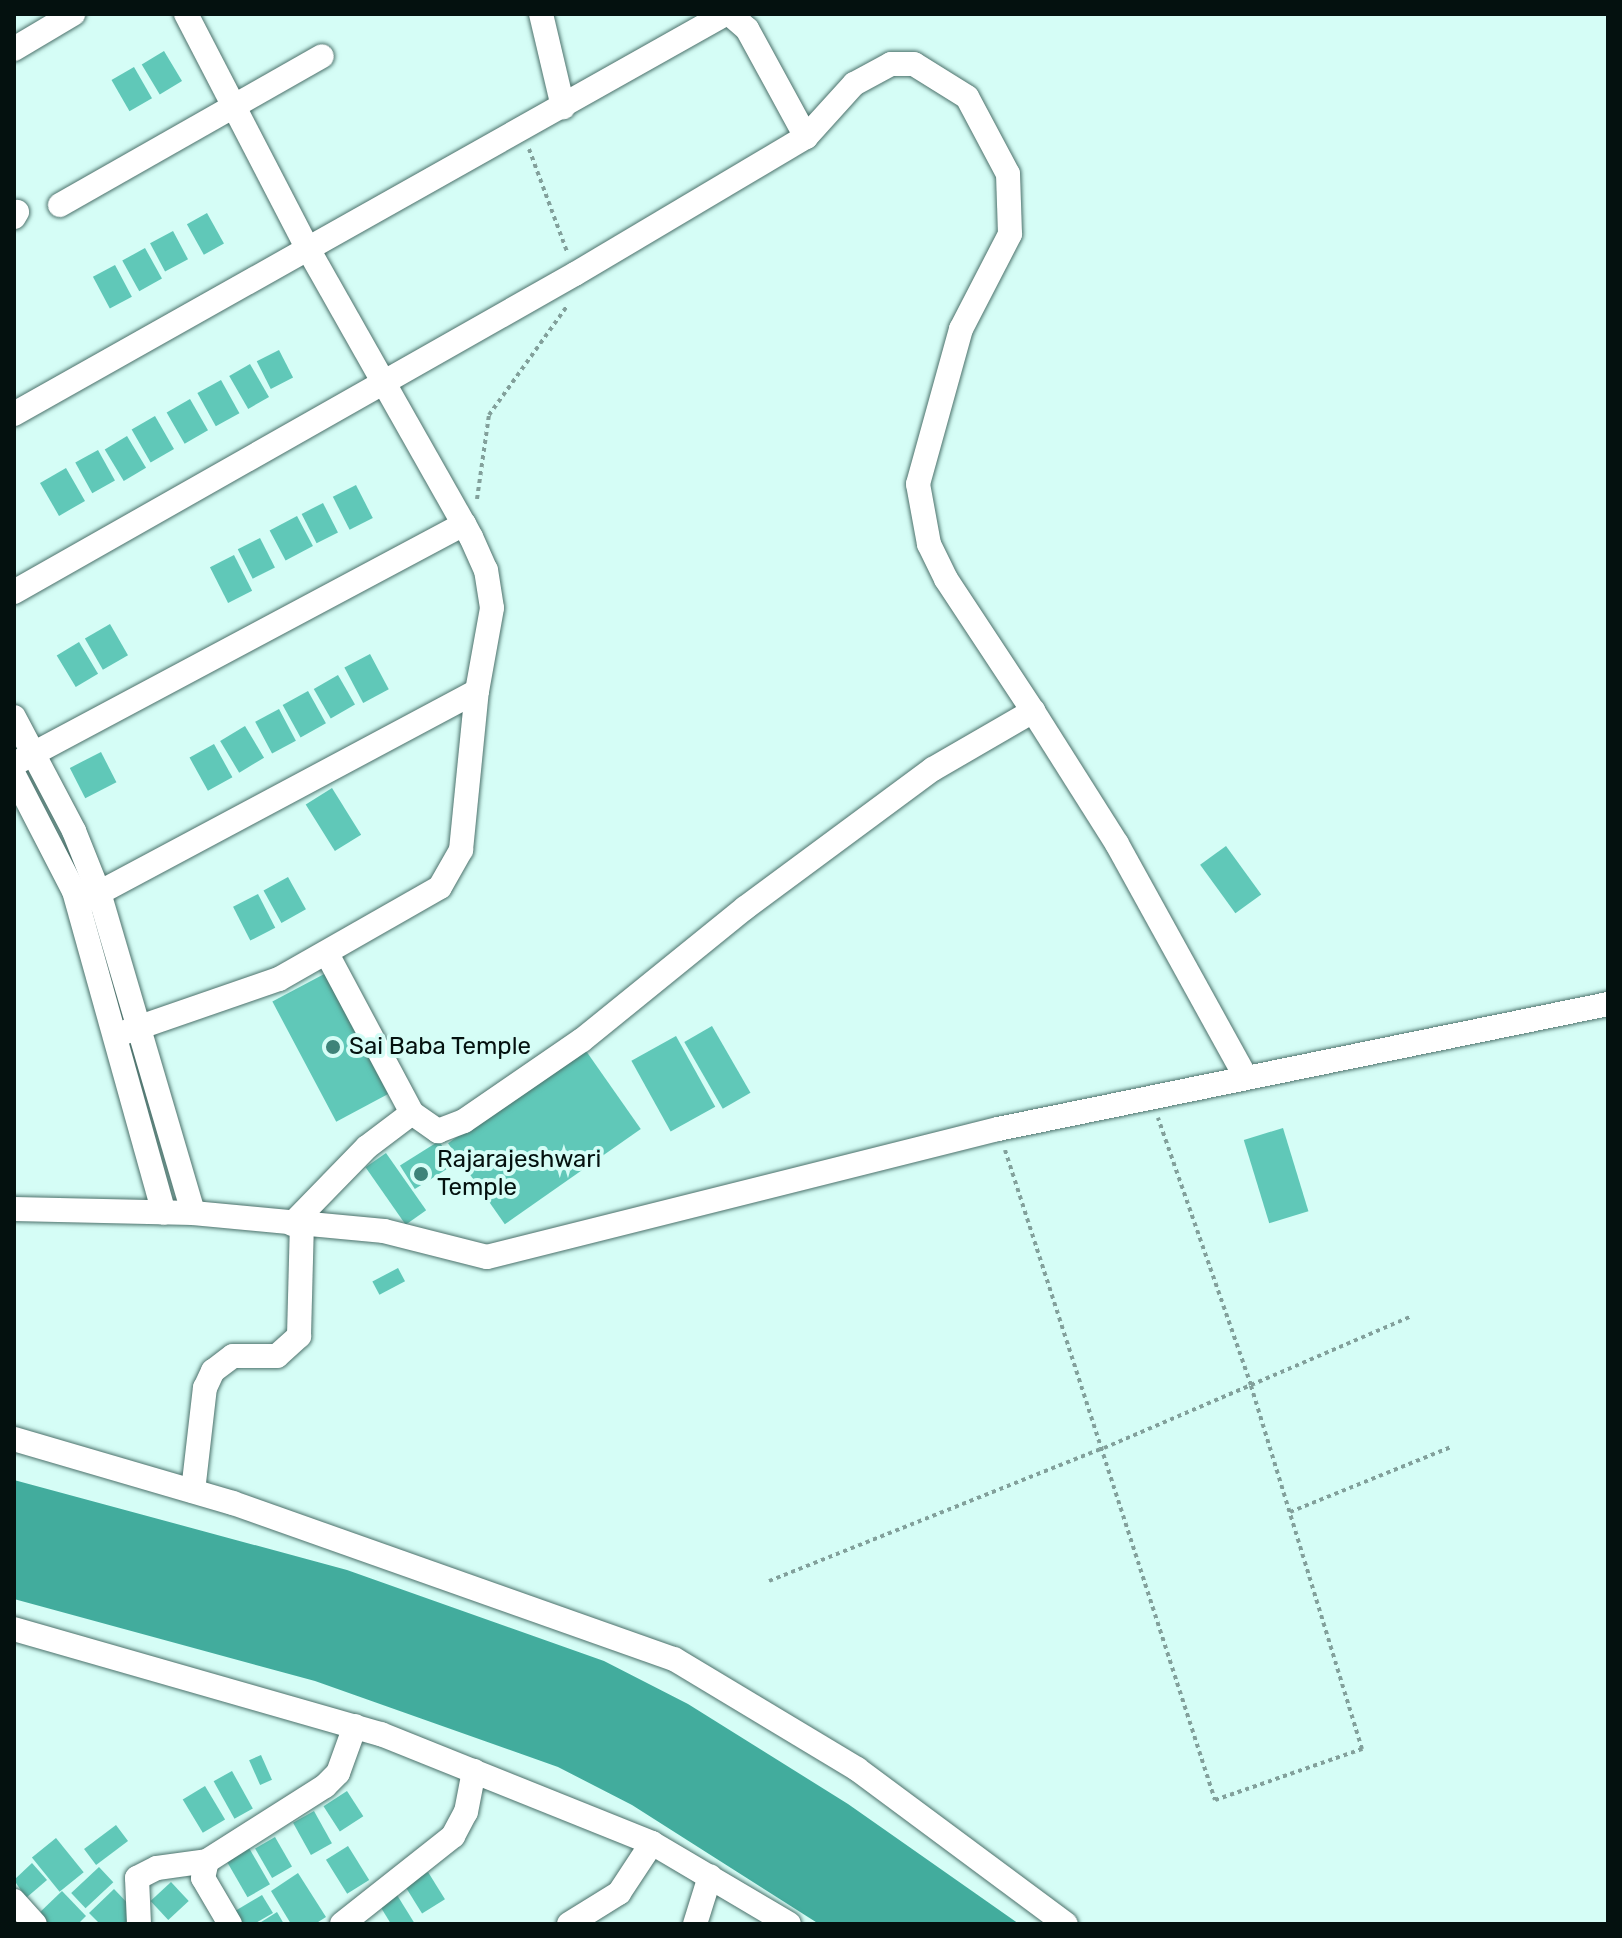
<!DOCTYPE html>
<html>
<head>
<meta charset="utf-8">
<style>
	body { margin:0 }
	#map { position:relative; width:1622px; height:1938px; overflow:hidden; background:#d5fdf6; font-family:Rubik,sans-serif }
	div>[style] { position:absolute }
	.water>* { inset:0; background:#42ac9d }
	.building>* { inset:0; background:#60c8b8; transform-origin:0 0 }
	.path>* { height:4px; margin-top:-2px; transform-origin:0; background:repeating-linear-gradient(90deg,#82a09b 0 4px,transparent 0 8px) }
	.roads { filter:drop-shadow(0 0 2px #4c716b) drop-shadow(0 0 2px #4c716b) }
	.minor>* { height:24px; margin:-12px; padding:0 12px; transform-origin:12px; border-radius:12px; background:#fff }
	.dots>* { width:22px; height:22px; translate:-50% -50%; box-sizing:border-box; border:4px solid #d5fdf6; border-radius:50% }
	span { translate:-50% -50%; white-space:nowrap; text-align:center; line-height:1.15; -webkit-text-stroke:8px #d5fdf6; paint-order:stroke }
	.poi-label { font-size:24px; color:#04110f }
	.left { translate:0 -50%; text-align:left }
	.frame { position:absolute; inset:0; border:16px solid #04110f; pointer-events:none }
</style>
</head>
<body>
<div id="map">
	<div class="water">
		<div style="clip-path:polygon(14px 1480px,347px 1570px,604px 1661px,688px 1704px,848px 1804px,1019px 1924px,819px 1924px,632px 1805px,558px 1767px,315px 1681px,14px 1599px)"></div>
	</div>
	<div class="building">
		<div style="left:164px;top:51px;width:35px;height:26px;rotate:59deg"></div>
		<div style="left:134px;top:67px;width:36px;height:26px;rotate:60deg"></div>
		<div style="left:207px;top:213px;width:35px;height:23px;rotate:61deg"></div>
		<div style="left:173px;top:231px;width:32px;height:26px;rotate:62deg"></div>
		<div style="left:145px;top:248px;width:35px;height:26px;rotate:61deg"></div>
		<div style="left:115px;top:265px;width:36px;height:25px;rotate:62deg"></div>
		<div style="left:279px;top:350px;width:31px;height:25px;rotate:63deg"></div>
		<div style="left:250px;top:364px;width:38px;height:24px;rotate:60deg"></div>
		<div style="left:221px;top:380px;width:38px;height:27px;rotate:61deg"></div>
		<div style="left:190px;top:399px;width:36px;height:27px;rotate:60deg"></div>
		<div style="left:155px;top:416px;width:38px;height:27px;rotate:60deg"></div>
		<div style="left:127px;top:436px;width:37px;height:26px;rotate:59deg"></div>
		<div style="left:98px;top:450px;width:35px;height:26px;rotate:61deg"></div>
		<div style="left:66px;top:468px;width:38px;height:30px;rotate:60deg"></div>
		<div style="left:356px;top:485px;width:37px;height:26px;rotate:63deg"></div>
		<div style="left:323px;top:503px;width:33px;height:24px;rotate:63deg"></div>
		<div style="left:297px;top:516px;width:34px;height:31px;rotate:62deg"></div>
		<div style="left:260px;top:538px;width:33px;height:25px;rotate:63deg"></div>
		<div style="left:234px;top:555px;width:40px;height:27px;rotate:63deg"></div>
		<div style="left:110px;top:624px;width:36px;height:29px;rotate:60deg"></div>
		<div style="left:79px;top:642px;width:37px;height:26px;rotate:59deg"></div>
		<div style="left:370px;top:654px;width:40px;height:29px;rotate:62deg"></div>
		<div style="left:338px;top:675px;width:34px;height:28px;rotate:60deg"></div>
		<div style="left:308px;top:691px;width:37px;height:29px;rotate:61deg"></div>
		<div style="left:279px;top:709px;width:36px;height:27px;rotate:62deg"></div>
		<div style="left:245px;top:726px;width:37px;height:29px;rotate:59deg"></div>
		<div style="left:214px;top:744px;width:38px;height:28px;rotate:61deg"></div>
		<div style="left:101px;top:752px;width:34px;height:35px;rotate:63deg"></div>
		<div style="left:332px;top:788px;width:55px;height:31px;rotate:58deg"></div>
		<div style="left:1226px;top:846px;width:60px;height:32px;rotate:54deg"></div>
		<div style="left:288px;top:877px;width:37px;height:28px;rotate:61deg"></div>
		<div style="left:258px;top:894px;width:38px;height:28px;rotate:63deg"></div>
		<div style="left:328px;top:972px;width:136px;height:63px;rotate:62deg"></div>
		<div style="left:712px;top:1026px;width:77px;height:32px;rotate:60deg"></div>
		<div style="left:676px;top:1036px;width:81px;height:51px;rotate:61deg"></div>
		<div style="left:584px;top:1048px;width:99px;height:166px;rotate:55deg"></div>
		<div style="left:1283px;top:1128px;width:87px;height:41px;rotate:73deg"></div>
		<div style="left:439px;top:1141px;width:28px;height:46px;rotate:58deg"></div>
		<div style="left:386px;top:1153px;width:70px;height:25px;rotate:55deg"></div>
		<div style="left:398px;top:1268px;width:15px;height:29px;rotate:62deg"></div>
		<div style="left:261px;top:1755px;width:27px;height:13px;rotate:66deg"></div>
		<div style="left:232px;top:1771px;width:43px;height:21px;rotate:61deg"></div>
		<div style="left:205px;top:1786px;width:39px;height:26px;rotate:59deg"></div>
		<div style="left:347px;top:1791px;width:30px;height:28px;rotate:57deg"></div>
		<div style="left:314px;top:1811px;width:37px;height:24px;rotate:61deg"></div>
		<div style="left:116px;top:1825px;width:20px;height:40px;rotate:53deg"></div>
		<div style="left:275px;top:1837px;width:34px;height:23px;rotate:60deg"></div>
		<div style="left:56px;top:1838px;width:44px;height:31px;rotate:51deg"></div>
		<div style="left:245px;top:1841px;width:50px;height:26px;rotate:60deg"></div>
		<div style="left:348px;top:1846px;width:40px;height:26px;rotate:58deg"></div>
		<div style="clip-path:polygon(32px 1863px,47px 1880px,26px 1898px,14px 1880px)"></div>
		<div style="left:99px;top:1867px;width:21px;height:38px;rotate:47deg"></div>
		<div style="left:428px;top:1872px;width:32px;height:27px;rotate:58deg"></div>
		<div style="clip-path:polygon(298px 1873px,326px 1917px,315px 1924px,291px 1924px,271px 1891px)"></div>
		<div style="left:171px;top:1882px;width:26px;height:28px;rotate:47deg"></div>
		<div style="clip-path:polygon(114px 1889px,136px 1912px,124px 1924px,100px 1924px,89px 1913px)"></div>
		<div style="clip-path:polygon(62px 1891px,86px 1916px,78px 1924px,46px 1924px,37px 1915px)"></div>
		<div style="clip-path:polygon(262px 1895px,273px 1913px,254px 1924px,242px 1924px,235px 1911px)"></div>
		<div style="clip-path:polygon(397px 1895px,415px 1924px,391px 1924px,380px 1906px)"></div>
		<div style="clip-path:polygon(277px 1912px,284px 1924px,258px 1924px)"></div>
	</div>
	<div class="path">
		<div style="left:529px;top:149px;width:110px;rotate:69.7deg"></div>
		<div style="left:477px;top:499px;width:85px;rotate:-81.9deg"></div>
		<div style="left:489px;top:415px;width:134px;rotate:-54.4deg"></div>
		<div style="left:1005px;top:1150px;width:683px;rotate:72.1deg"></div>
		<div style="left:1215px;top:1800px;width:156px;rotate:-19.1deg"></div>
		<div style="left:1362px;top:1749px;width:381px;rotate:-107deg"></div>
		<div style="left:1251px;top:1385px;width:283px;rotate:-109.2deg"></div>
		<div style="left:1290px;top:1512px;width:174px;rotate:-22deg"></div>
		<div style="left:769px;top:1581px;width:360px;rotate:-21.7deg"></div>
		<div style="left:1104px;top:1448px;width:335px;rotate:-23.2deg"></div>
	</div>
	<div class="roads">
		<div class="minor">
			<div style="left:186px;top:14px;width:263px;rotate:62.6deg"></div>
			<div style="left:307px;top:247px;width:318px;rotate:60.5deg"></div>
			<div style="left:541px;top:14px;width:96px;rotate:76.7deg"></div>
			<div style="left:14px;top:49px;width:69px;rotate:-30.7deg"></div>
			<div style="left:60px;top:205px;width:301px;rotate:-29.6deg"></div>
			<div style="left:14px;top:217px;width:6px;rotate:-59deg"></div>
			<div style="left:14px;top:414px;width:816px;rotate:-29.36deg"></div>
			<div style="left:14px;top:592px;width:645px;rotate:-29.55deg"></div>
			<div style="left:575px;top:274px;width:269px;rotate:-30.7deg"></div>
			<div style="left:806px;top:137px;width:123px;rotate:-118.6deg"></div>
			<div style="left:747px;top:29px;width:23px;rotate:-139deg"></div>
			<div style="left:1033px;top:711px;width:157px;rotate:57.7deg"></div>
			<div style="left:1117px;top:844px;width:265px;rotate:61.1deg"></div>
			<div style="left:14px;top:717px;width:129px;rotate:62.2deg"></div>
			<div style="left:74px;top:831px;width:70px;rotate:68.2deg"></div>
			<div style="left:100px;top:896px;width:330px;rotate:73.6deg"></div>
			<div style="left:14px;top:764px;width:510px;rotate:-28.07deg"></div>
			<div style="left:464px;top:524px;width:15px;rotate:62deg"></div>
			<div style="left:471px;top:537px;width:36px;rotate:66deg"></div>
			<div style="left:486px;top:570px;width:38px;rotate:81deg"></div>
			<div style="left:492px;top:608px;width:84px;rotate:100.2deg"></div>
			<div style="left:477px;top:691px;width:452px;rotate:151.9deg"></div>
			<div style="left:14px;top:775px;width:131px;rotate:62.7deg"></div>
			<div style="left:74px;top:891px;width:334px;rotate:74.4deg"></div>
			<div style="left:117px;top:1035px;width:171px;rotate:-19.1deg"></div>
			<div style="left:279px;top:979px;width:185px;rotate:-29.7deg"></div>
			<div style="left:440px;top:887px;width:43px;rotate:-60.4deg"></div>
			<div style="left:461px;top:850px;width:160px;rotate:-84.3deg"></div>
			<div style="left:412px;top:1113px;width:32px;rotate:35deg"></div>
			<div style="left:438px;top:1131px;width:28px;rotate:-21deg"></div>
			<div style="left:464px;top:1121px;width:143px;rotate:-34.5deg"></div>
			<div style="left:582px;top:1040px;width:210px;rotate:-39deg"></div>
			<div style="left:745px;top:908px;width:234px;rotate:-36.5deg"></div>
			<div style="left:933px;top:769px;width:116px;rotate:-30.1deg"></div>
			<div style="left:1033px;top:711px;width:158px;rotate:-123.4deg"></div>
			<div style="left:946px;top:579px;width:39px;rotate:-116deg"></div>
			<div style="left:929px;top:544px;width:61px;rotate:-100.4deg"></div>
			<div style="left:918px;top:484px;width:161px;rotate:-74.5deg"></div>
			<div style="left:961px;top:329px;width:107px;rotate:-62.7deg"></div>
			<div style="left:1010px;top:234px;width:60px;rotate:-91.9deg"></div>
			<div style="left:1008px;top:174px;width:87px;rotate:-118deg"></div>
			<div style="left:967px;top:97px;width:62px;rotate:-148.1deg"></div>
			<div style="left:914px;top:64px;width:23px;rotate:180deg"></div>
			<div style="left:891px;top:64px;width:42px;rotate:151.6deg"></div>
			<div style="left:854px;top:84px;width:72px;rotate:132.2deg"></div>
			<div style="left:14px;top:1209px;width:179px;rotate:1.3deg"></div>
			<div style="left:193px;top:1213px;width:192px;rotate:5.4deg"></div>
			<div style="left:384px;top:1231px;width:106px;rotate:14.2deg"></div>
			<div style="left:487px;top:1257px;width:527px;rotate:-14.06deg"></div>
			<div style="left:998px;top:1129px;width:623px;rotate:-11.58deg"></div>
			<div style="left:292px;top:1224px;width:107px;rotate:-45.8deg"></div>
			<div style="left:367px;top:1147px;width:56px;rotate:-37.1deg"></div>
			<div style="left:412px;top:1113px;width:180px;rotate:-118.1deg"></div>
			<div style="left:14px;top:1439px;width:228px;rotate:16.3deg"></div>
			<div style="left:233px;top:1503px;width:468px;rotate:19.5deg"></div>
			<div style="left:674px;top:1659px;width:214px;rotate:31deg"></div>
			<div style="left:857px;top:1769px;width:260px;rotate:36.6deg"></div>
			<div style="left:193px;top:1491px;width:104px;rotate:-83.4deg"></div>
			<div style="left:205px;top:1388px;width:19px;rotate:-65deg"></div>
			<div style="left:213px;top:1371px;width:25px;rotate:-37deg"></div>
			<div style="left:233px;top:1356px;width:44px"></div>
			<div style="left:277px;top:1356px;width:30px;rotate:-42deg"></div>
			<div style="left:299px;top:1336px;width:111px;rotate:-88.5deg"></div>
			<div style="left:14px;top:1629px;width:382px;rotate:16deg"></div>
			<div style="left:381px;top:1734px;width:292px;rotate:21.9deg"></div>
			<div style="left:652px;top:1843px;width:159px;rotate:30.6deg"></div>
			<div style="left:14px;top:1901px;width:31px;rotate:48deg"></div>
			<div style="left:139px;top:1924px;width:46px;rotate:-92.5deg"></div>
			<div style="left:137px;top:1878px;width:22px;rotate:-27deg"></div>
			<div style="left:157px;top:1868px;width:50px;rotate:-8deg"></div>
			<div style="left:230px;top:1924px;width:53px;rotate:-120.4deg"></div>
			<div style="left:203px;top:1878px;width:17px;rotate:-77deg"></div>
			<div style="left:207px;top:1861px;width:140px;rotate:-32.4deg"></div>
			<div style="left:325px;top:1786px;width:18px;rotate:-45deg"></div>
			<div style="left:338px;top:1773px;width:50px;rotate:-70.1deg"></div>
			<div style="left:342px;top:1924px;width:142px;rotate:-38.4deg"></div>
			<div style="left:453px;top:1836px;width:27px;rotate:-62deg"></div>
			<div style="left:466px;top:1812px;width:42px;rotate:-79deg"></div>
			<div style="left:569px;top:1924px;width:59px;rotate:-31.8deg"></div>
			<div style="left:619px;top:1893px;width:60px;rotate:-56.6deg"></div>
			<div style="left:695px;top:1924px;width:50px;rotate:-72.6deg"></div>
		</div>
	</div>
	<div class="dots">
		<div style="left:333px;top:1047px;background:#3e8379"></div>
		<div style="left:421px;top:1174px;background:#3e8379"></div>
	</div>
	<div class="poi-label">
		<span class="left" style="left:349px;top:1047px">Sai Baba Temple</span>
		<span class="left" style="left:437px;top:1174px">Rajarajeshwari<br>Temple</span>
	</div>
	<div class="frame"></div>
</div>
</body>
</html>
